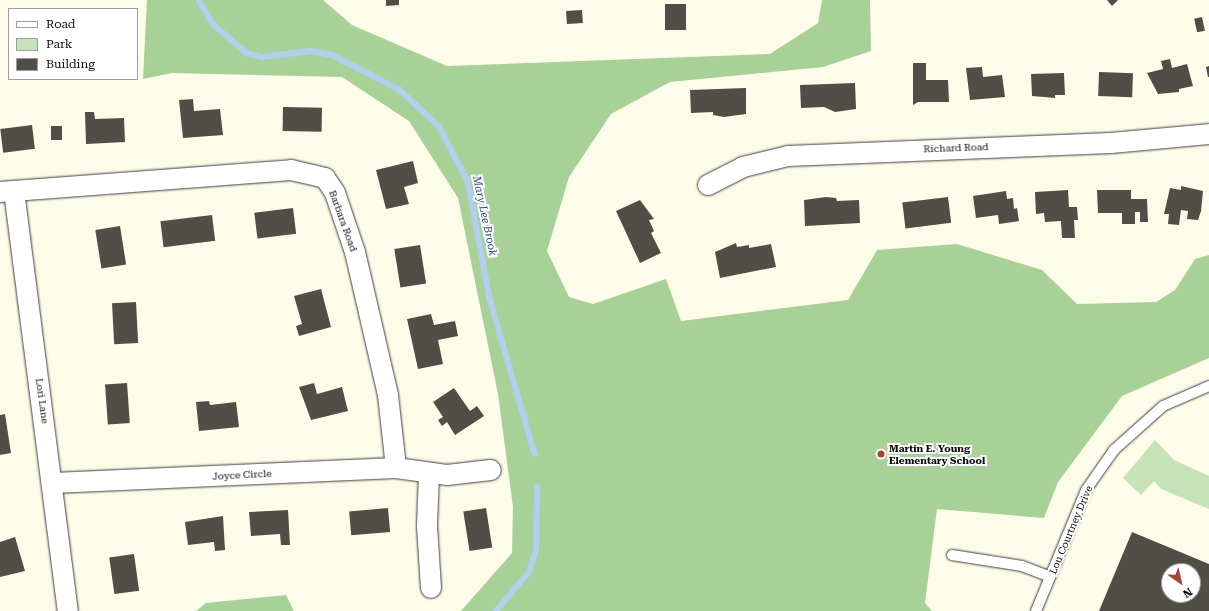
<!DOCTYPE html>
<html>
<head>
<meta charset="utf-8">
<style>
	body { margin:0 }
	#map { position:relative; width:1209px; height:611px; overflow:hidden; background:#fdfce9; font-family:"Roboto Serif",serif }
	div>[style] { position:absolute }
	.green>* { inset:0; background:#c6e3b7 }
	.forest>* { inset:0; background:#a8d198 }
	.stream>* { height:5.5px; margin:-2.75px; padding:0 2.75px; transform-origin:2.75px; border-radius:2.75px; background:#b3ceef }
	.building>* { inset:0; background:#514d47; transform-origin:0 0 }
	.roads { filter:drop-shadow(0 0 1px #3d3d3d) drop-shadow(0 0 1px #3d3d3d) }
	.lane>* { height:10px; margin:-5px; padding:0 5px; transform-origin:5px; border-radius:5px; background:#fff }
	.street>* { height:20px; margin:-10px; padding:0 10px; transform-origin:10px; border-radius:10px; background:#fff }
	.dots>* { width:11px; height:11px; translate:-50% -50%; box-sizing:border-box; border:2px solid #fff; border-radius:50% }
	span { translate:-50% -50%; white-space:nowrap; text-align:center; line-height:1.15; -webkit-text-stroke:4px #fff; paint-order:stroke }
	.street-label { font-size:10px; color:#0a0a0a }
	.poi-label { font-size:10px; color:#0a0a0a; font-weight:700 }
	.left { translate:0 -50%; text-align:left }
	.water-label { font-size:11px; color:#224b8d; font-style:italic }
	.legend { position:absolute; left:8px; top:8px; width:130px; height:72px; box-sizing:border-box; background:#fff; border:1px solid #9d9d9d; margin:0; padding:5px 7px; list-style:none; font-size:12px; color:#0a0a0a }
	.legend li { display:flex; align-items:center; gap:8px; height:20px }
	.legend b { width:20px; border:1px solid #9d9d9d }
	.north { position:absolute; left:1161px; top:563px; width:40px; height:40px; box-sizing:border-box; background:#fff; border:1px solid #9d9d9d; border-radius:50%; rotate:146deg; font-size:11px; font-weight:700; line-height:16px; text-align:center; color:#0a0a0a }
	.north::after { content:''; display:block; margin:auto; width:14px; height:18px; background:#aa4132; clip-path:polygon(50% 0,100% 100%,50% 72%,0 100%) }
</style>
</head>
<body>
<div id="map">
	<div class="green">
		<div style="clip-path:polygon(1155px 440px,1174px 460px,1209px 476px,1209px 509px,1161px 489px,1154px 481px,1141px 495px,1123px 478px)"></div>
	</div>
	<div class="forest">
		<div style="clip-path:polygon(147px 0,323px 0,352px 25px,447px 66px,770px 54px,818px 23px,822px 0,870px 0,871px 51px,823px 67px,670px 82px,611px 114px,569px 177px,547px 251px,569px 297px,593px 304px,666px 279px,681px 321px,848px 300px,877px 250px,957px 244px,1042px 270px,1077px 304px,1156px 302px,1175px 290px,1195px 259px,1209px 255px,1209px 358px,1122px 396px,1058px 482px,1044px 518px,937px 509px,925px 603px,932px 611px,461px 611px,512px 553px,513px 507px,498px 394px,458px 198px,409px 121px,342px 77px,172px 73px,143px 79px)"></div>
		<div style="clip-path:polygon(286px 595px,294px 611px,196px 611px,206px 603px)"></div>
	</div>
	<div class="stream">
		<div style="left:199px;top:0;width:29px;rotate:59deg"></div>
		<div style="left:214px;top:25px;width:43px;rotate:40.3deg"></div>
		<div style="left:247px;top:53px;width:16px;rotate:15deg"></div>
		<div style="left:262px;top:57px;width:49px;rotate:-7deg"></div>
		<div style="left:311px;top:51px;width:21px;rotate:11deg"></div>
		<div style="left:332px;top:55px;width:76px;rotate:27.2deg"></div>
		<div style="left:400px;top:90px;width:53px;rotate:42.7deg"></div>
		<div style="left:439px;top:126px;width:62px;rotate:62.2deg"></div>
		<div style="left:468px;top:181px;width:120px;rotate:79.4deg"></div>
		<div style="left:490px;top:299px;width:161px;rotate:73.8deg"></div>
		<div style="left:496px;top:611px;width:51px;rotate:-49.8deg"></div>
		<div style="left:529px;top:572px;width:22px;rotate:-72deg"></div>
		<div style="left:536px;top:551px;width:64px;rotate:-89.1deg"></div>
	</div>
	<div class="building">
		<div style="clip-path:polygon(386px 0,399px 0,399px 5px,386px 6px)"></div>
		<div style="clip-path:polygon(1107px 0,1118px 0,1112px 6px)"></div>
		<div style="left:665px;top:4px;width:21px;height:26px"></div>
		<div style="left:582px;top:10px;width:13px;height:16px;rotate:86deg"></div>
		<div style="left:1202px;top:17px;width:14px;height:8px;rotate:78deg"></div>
		<div style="clip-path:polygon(1170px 59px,1172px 68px,1187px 64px,1193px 86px,1179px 89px,1179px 92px,1158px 94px,1147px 73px,1163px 69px,1161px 61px)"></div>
		<div style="clip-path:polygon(913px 63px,926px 63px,926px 80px,948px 80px,949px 102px,918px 102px,913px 105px)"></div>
		<div style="clip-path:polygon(1209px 66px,1209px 77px,1208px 77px,1206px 67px)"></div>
		<div style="clip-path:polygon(982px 67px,983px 77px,1002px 75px,1005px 97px,970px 100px,966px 68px)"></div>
		<div style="left:1099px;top:72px;width:34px;height:24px;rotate:2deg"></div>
		<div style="clip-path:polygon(1064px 73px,1065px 95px,1055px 95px,1055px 98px,1032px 96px,1031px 74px)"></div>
		<div style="clip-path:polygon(855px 83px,856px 109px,835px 112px,824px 107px,801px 108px,800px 85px)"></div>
		<div style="clip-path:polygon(746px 88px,746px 114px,724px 117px,713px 115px,713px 112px,691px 113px,690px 90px)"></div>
		<div style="clip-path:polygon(193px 99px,194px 111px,220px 109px,223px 135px,183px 138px,179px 100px)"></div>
		<div style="left:283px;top:107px;width:39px;height:24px;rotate:1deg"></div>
		<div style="clip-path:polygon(85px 112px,94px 112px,95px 119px,124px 118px,125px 142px,86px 144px)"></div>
		<div style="left:32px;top:125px;width:24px;height:32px;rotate:83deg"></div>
		<div style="left:51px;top:126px;width:11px;height:14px"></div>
		<div style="clip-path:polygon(413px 161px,418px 183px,404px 187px,409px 204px,386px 209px,376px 170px)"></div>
		<div style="clip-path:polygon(1181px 186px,1203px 191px,1201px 211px,1198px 220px,1187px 219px,1188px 211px,1181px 210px,1179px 225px,1168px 224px,1169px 214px,1164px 214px,1170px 188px,1181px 190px)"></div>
		<div style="clip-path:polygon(1068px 190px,1069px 207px,1077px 207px,1078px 220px,1074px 220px,1075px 238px,1062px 238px,1061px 221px,1045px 222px,1044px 213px,1036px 214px,1035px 192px)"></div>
		<div style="clip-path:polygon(1097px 190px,1131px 190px,1131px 199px,1147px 199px,1148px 222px,1140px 222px,1140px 212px,1135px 212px,1135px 224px,1122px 224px,1122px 213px,1098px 213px)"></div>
		<div style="clip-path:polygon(1006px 191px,1007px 199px,1013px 198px,1014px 209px,1017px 208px,1019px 221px,999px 224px,998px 215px,976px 218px,973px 196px)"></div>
		<div style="clip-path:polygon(826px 197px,836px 198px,837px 201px,859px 200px,860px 223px,805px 226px,804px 200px)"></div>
		<div style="left:948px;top:197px;width:26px;height:46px;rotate:83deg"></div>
		<div style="clip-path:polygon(640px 200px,654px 219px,649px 220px,654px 231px,651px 233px,661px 253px,640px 263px,616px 211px)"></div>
		<div style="left:293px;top:208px;width:26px;height:39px;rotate:83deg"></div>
		<div style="left:212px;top:215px;width:26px;height:52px;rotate:83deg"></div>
		<div style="left:120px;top:226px;width:39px;height:25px;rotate:81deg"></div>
		<div style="clip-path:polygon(736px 243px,737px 247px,749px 245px,749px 248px,771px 244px,776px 267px,720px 278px,715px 252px)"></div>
		<div style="left:420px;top:245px;width:39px;height:26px;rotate:81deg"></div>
		<div style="clip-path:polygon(321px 289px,331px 327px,299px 336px,296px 326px,302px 324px,294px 296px)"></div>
		<div style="left:136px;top:302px;width:41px;height:24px;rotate:87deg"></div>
		<div style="clip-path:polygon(431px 314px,434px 325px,455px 321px,458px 336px,438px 340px,443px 364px,418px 369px,407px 319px)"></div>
		<div style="left:127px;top:383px;width:40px;height:22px;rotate:86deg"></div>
		<div style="clip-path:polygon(314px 383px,317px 394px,342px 387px,348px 411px,311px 420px,299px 387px)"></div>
		<div style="clip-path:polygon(454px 388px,470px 411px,477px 406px,484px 416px,455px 435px,447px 422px,442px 426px,438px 420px,443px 417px,433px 402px)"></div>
		<div style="clip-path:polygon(209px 401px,210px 405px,236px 402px,239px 427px,199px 431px,196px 402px)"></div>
		<div style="clip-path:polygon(5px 414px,11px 453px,0 455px,0 415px)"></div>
		<div style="left:388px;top:508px;width:24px;height:39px;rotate:85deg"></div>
		<div style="left:486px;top:508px;width:40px;height:23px;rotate:81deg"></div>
		<div style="clip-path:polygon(288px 510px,290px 545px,281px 545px,280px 534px,251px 536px,249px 512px)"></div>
		<div style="clip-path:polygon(223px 516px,225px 550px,215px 551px,214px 542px,188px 545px,185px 522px)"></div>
		<div style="clip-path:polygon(evenodd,1132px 532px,1209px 564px,1209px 611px,1099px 611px,1132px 532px,1169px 571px,1193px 571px,1193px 595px,1169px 595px,1169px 571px)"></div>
		<div style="clip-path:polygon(15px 537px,25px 571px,0 577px,0 542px)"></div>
		<div style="left:134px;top:554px;width:37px;height:25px;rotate:82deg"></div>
	</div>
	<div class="roads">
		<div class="lane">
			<div style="left:952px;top:555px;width:71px;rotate:8.9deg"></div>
			<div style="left:1022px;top:566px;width:30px;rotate:21deg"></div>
			<div style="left:1036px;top:611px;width:131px;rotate:-67.5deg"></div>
			<div style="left:1086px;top:490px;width:49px;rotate:-55deg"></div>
			<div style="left:1114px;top:450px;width:66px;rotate:-41.9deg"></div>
			<div style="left:1163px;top:406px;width:50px;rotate:-23.5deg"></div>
		</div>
		<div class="street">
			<div style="left:708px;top:185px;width:39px;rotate:-27deg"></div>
			<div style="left:743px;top:167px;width:46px;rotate:-13.7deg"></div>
			<div style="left:788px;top:156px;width:323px;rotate:-2.3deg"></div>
			<div style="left:1111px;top:143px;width:98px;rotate:-5.2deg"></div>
			<div style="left:14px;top:191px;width:423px;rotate:82.7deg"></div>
			<div style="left:0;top:192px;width:292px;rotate:-4.3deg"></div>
			<div style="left:291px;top:170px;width:35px;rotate:13deg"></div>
			<div style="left:325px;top:178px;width:18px;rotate:56deg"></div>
			<div style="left:335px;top:193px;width:62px;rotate:71.3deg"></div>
			<div style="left:355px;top:252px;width:147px;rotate:77deg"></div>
			<div style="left:388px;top:395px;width:73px;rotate:83.7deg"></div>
			<div style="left:429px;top:473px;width:53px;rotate:92.2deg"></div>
			<div style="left:427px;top:526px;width:62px;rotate:86.3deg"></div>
			<div style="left:53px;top:483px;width:343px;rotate:-2.5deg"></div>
			<div style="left:396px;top:468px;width:51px;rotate:7.8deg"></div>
			<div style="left:447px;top:475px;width:44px;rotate:-6.5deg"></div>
		</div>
	</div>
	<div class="dots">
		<div style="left:881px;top:454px;background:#aa4132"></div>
	</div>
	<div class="street-label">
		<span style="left:956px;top:148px;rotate:-2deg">Richard Road</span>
		<span style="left:343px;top:221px;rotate:70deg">Barbara Road</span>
		<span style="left:42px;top:401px;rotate:82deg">Lori Lane</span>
		<span style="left:242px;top:475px;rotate:-3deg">Joyce Circle</span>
		<span style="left:1071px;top:530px;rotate:-67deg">Lou Courtney Drive</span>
	</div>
	<div class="poi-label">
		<span class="left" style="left:889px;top:454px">Martin E. Young<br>Elementary School</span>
	</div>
	<div class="water-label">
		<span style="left:484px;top:216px;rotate:78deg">Mary Lee Brook</span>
	</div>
	<ul class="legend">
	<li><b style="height:5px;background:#fff"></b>Road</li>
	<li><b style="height:11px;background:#c6e3b7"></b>Park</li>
	<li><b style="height:11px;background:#514d47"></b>Building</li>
	</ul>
	<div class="north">N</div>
</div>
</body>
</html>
